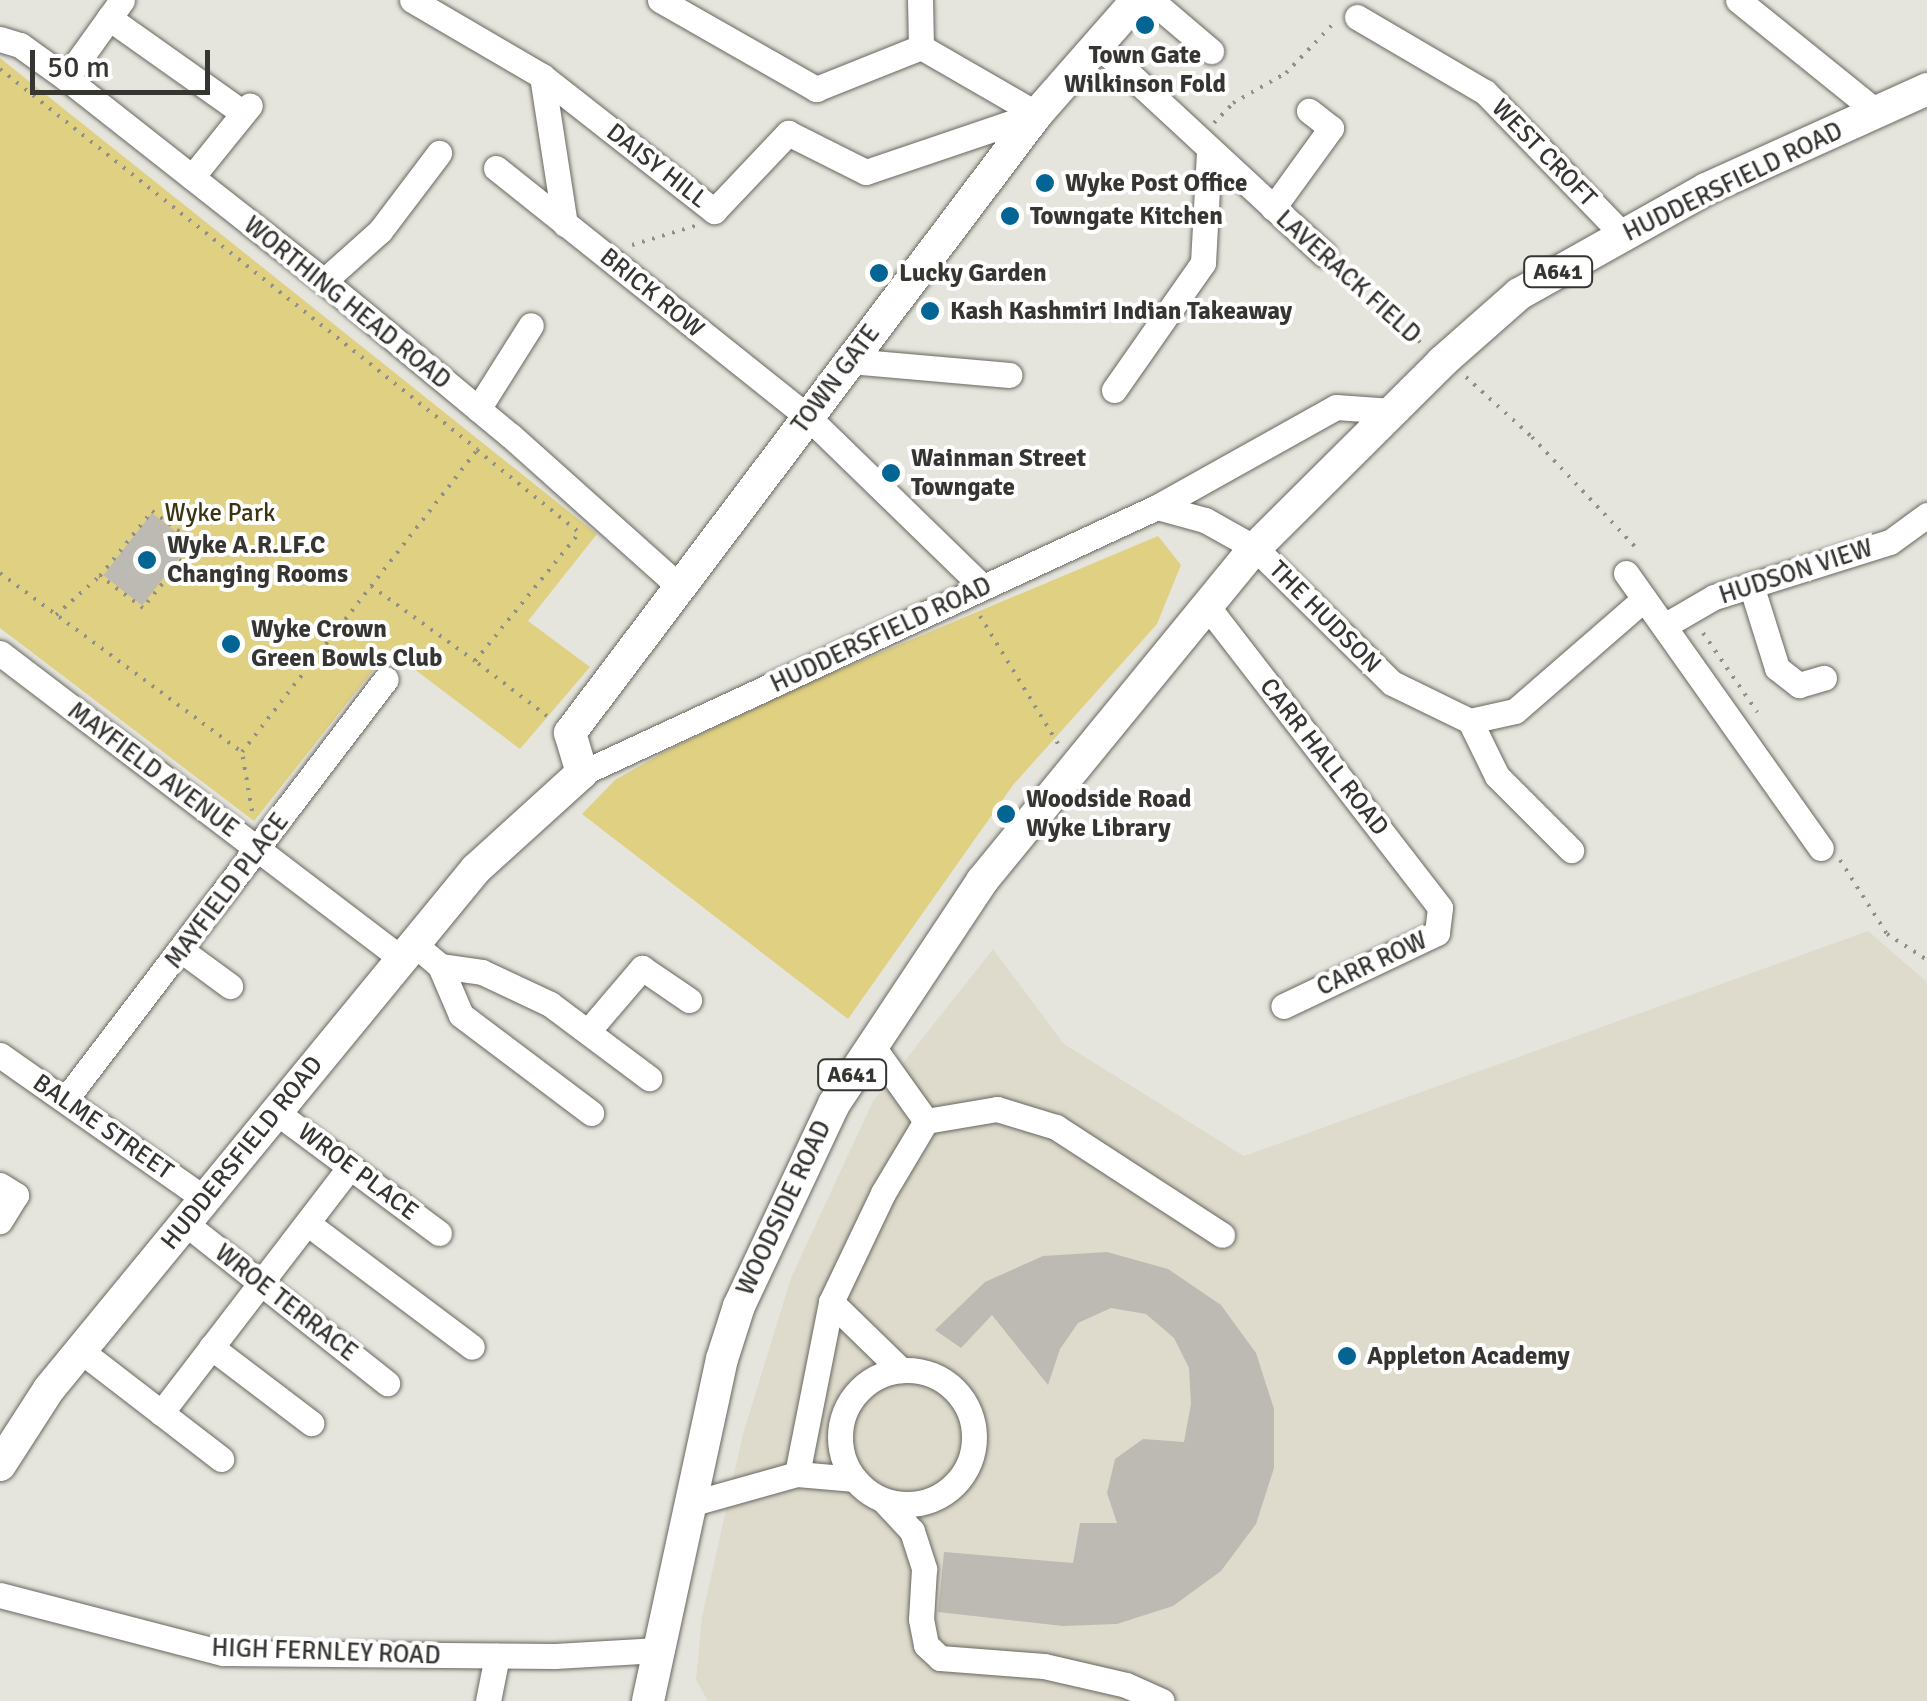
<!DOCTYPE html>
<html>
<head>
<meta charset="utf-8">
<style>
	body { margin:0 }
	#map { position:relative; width:1927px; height:1701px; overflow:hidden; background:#e6e5dd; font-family:Signika,sans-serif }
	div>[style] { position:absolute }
	.built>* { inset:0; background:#dedbcc }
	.green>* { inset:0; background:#e0d082 }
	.building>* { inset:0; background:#bcbab3; transform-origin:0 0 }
	.path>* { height:4px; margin-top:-2px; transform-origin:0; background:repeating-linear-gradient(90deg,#908f89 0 2.5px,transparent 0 10.5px) }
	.roads { filter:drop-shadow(0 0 2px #686760) drop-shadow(0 0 2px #686760) }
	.minor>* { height:25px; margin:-12.5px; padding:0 12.5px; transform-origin:12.5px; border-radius:12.5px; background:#fff }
	.minor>.ring { margin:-12.5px; padding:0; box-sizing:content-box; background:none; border:25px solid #fff; border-radius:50% }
	.major>* { height:32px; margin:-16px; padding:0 16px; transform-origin:16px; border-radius:16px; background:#fff }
	.dots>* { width:28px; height:28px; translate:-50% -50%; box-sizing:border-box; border:5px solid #fff; border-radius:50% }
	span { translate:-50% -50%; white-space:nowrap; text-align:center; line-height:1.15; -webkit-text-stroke:8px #fff; paint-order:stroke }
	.shield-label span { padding:2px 8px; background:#fff; border:2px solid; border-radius:8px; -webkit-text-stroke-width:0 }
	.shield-label { font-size:22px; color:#363532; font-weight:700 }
	.poi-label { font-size:25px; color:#363532; font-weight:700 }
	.left { translate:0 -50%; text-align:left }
	.street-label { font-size:25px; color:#363532 }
	.park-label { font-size:25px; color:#3b3410 }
	.scale { position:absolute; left:30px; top:50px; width:180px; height:45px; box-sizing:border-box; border:5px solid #363532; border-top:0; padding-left:12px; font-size:30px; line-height:35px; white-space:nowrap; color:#363532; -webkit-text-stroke:8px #fff; paint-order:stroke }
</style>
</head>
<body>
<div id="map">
	<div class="built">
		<div style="clip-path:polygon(1868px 931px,1927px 982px,1927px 1701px,708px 1701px,696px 1680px,702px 1617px,743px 1434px,791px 1278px,873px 1101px,993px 949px,1064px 1044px,1244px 1156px)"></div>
	</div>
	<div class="green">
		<div style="clip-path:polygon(0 58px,597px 534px,528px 621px,590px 667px,520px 749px,389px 650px,254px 821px,0 628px)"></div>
		<div style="clip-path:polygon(1158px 536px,1181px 565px,1157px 624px,1013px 785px,848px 1019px,582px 814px,615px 780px,666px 751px,806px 684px)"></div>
	</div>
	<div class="building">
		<div style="left:152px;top:513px;width:49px;height:79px;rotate:38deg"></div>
		<div style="clip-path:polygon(1107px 1252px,1168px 1269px,1221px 1305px,1256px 1353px,1274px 1409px,1274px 1468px,1256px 1524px,1221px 1571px,1173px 1606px,1117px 1624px,1063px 1626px,938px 1612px,944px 1552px,1073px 1563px,1080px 1523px,1117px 1523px,1107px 1493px,1115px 1459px,1143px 1439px,1184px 1442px,1191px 1404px,1189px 1368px,1174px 1338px,1146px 1314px,1111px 1308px,1078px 1323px,1060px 1349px,1048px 1385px,992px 1315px,961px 1348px,935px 1330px,985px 1282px,1043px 1256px)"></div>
	</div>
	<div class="path">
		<div style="left:0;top:69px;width:610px;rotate:38.54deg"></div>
		<div style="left:1214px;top:123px;width:28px;rotate:-46deg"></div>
		<div style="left:1233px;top:103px;width:61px;rotate:-29.5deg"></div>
		<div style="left:1286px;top:73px;width:68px;rotate:-46.2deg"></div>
		<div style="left:632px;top:245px;width:66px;rotate:-16.8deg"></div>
		<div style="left:1341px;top:270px;width:111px;rotate:42.4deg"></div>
		<div style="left:1466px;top:377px;width:89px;rotate:42.3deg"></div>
		<div style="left:1532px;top:437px;width:156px;rotate:46.8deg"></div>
		<div style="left:152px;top:511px;width:54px;rotate:36.7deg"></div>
		<div style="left:195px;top:543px;width:83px;rotate:128.7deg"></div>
		<div style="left:143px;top:608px;width:54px;rotate:-143.3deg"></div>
		<div style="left:100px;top:576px;width:83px;rotate:-51.3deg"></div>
		<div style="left:0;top:573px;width:301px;rotate:36.5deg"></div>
		<div style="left:371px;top:586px;width:128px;rotate:35.8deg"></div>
		<div style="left:56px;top:615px;width:59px;rotate:-41.6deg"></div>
		<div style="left:980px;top:616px;width:150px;rotate:58.6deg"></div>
		<div style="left:1703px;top:633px;width:96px;rotate:55.6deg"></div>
		<div style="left:547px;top:716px;width:91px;rotate:-142.6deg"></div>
		<div style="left:475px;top:661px;width:165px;rotate:-50.9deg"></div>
		<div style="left:252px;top:811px;width:60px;rotate:-99.6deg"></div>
		<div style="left:242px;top:752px;width:383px;rotate:-52.1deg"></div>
		<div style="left:477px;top:450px;width:132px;rotate:38.9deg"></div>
		<div style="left:1840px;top:860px;width:88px;rotate:57.6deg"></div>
		<div style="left:1887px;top:934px;width:48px;rotate:33deg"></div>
	</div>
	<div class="roads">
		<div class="minor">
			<div style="left:412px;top:0;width:151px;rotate:30.3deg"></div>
			<div style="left:542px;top:76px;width:150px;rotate:81.2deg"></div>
			<div style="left:660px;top:0;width:180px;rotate:29.7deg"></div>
			<div style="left:816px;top:89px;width:113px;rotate:-21.8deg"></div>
			<div style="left:921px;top:47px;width:47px;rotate:-91.2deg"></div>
			<div style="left:1151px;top:0;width:79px;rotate:40.4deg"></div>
			<div style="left:1738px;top:0;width:179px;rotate:38.9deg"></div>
			<div style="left:1357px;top:17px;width:148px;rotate:30.4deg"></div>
			<div style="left:1485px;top:92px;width:199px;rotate:46deg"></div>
			<div style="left:109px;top:18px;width:164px;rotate:35.3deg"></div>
			<div style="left:0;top:39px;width:21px;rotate:17deg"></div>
			<div style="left:20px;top:45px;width:57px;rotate:35.7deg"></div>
			<div style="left:66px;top:78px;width:328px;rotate:38.2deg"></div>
			<div style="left:324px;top:281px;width:243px;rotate:39.7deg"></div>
			<div style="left:511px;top:436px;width:227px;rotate:41.8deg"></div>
			<div style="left:1098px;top:45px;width:308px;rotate:42.8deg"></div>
			<div style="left:921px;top:47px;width:134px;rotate:30deg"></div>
			<div style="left:542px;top:76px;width:219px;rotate:38.1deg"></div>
			<div style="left:714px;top:211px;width:108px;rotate:-46.5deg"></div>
			<div style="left:788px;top:133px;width:87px;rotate:26.6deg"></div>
			<div style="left:866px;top:172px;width:181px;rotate:-18.7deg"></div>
			<div style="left:66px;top:78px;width:96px;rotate:-54.3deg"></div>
			<div style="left:496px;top:168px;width:399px;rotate:38.6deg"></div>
			<div style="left:808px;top:417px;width:244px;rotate:44.2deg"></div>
			<div style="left:192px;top:177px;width:92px;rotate:-51.1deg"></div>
			<div style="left:1273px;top:208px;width:99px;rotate:-54.1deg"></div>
			<div style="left:1331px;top:128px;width:28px;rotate:-142deg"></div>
			<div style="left:324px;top:281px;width:75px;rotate:-41.8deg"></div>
			<div style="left:380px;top:231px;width:98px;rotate:-52.9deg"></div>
			<div style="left:850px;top:361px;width:160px;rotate:5deg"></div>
			<div style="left:1114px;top:390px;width:155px;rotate:-55deg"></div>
			<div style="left:1203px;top:263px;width:111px;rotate:-86.9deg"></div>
			<div style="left:478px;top:409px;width:99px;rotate:-57.8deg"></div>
			<div style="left:1157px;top:507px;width:205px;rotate:-29.2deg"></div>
			<div style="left:1336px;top:407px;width:56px;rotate:4.1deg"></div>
			<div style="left:1626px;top:573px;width:337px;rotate:54.7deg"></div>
			<div style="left:1751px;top:585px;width:87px;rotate:72.6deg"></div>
			<div style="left:1777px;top:668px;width:28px;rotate:38deg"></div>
			<div style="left:1799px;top:685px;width:26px;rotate:-16deg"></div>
			<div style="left:1207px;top:606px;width:381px;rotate:52.3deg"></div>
			<div style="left:1440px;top:908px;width:25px;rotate:97deg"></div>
			<div style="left:1437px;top:933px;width:170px;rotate:154.6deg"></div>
			<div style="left:1664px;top:626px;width:58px;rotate:-30.1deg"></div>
			<div style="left:1714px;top:597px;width:184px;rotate:-17.4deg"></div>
			<div style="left:1890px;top:542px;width:46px;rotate:-36.1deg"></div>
			<div style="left:0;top:653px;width:505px;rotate:37.28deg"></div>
			<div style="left:1470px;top:721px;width:61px;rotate:63.9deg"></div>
			<div style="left:1497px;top:776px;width:105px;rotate:45deg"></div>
			<div style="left:582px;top:773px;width:634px;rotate:-24.83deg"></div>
			<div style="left:1157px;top:507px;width:50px;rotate:15.2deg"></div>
			<div style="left:1205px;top:520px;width:57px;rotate:29.2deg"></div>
			<div style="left:1255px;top:548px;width:192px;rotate:44.6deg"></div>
			<div style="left:1392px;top:683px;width:87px;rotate:26deg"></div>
			<div style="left:1470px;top:721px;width:46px;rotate:-12.5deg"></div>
			<div style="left:1515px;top:711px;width:171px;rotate:-41deg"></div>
			<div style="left:414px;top:944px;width:34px;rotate:40deg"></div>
			<div style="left:440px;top:966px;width:42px;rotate:8.1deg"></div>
			<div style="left:482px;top:972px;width:75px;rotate:25.2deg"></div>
			<div style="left:550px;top:1004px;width:124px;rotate:36.8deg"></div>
			<div style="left:181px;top:950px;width:61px;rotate:36.3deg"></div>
			<div style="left:440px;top:966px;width:53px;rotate:66.8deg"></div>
			<div style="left:461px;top:1015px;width:163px;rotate:37deg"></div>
			<div style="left:589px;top:1030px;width:82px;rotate:-49.5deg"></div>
			<div style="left:642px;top:968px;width:57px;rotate:34.2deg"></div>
			<div style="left:0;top:1055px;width:251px;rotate:35.1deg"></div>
			<div style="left:65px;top:1100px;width:529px;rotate:-52.68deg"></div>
			<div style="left:276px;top:1112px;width:203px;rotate:36.6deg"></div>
			<div style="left:926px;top:1121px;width:72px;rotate:-9.6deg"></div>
			<div style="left:997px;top:1109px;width:62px;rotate:17deg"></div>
			<div style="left:1056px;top:1127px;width:198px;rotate:33deg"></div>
			<div style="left:0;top:1185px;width:19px;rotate:32deg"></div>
			<div style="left:16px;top:1195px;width:31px;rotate:122deg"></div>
			<div style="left:185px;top:1223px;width:258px;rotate:38.4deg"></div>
			<div style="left:307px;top:1223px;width:206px;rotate:36.9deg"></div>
			<div style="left:831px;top:1302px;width:98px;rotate:44.2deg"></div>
			<div style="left:211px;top:1347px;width:126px;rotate:37.2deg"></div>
			<div style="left:81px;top:1351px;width:177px;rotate:37.6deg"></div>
			<div class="ring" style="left:840px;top:1370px;width:109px;height:109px"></div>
			<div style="left:161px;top:1413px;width:310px;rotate:-52.5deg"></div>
			<div style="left:797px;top:1474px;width:175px;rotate:-78.8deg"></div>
			<div style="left:831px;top:1302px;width:121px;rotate:-64.5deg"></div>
			<div style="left:883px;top:1193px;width:84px;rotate:-59.2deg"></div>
			<div style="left:926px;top:1121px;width:95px;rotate:-125.5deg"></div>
			<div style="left:884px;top:1501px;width:41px;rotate:47deg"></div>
			<div style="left:912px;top:1531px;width:40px;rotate:72deg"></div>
			<div style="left:924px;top:1569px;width:50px;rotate:93.4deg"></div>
			<div style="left:921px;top:1619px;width:26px;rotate:79deg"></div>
			<div style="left:926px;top:1645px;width:19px;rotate:43deg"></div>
			<div style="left:940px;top:1658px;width:104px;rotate:4.4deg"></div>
			<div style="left:1044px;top:1666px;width:84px;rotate:13deg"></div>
			<div style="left:1126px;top:1685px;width:39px;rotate:24deg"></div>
			<div style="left:690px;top:1504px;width:111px;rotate:-15.7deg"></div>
			<div style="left:797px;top:1474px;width:58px;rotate:4.9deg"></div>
			<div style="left:0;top:1595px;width:230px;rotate:14.6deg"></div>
			<div style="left:223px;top:1653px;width:332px;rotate:0.5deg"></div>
			<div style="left:555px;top:1656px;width:103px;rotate:-3.3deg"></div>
			<div style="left:488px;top:1701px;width:46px;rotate:-78.7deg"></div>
		</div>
		<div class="major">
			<div style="left:0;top:1465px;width:90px;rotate:-57.2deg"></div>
			<div style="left:49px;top:1389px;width:673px;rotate:-50.61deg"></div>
			<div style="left:476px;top:869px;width:143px;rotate:-42.2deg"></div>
			<div style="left:582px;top:773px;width:42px;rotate:-106.7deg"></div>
			<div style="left:570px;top:733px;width:775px;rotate:-52.97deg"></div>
			<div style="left:1037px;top:114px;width:152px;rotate:-48.7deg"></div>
			<div style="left:648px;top:1701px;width:350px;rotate:-77.8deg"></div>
			<div style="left:722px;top:1359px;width:56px;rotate:-72.2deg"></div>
			<div style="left:739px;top:1306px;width:223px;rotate:-64.8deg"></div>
			<div style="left:834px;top:1104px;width:268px;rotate:-56.4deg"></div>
			<div style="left:982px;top:881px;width:431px;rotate:-50.7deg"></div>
			<div style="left:1255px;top:548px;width:264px;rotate:-44.8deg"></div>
			<div style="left:1442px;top:362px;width:103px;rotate:-41.4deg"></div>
			<div style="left:1519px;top:294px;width:214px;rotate:-29.3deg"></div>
			<div style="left:1706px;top:189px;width:243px;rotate:-24.3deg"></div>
		</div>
	</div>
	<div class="dots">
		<div style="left:1145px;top:25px;background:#036594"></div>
		<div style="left:1045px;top:183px;background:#036594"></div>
		<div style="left:1010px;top:216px;background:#036594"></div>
		<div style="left:879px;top:273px;background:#036594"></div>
		<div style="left:930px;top:311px;background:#036594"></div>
		<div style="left:891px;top:473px;background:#036594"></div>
		<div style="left:147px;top:560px;background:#036594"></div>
		<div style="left:231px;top:644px;background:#036594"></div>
		<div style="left:1006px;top:814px;background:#036594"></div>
		<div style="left:1347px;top:1356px;background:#036594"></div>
	</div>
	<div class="shield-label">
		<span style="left:1558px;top:272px">A641</span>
		<span style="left:852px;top:1075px">A641</span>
	</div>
	<div class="poi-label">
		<span style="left:1145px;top:70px">Town Gate<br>Wilkinson Fold</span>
		<span class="left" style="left:1065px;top:183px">Wyke Post Office</span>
		<span class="left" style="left:1030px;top:216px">Towngate Kitchen</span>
		<span class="left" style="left:899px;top:273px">Lucky Garden</span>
		<span class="left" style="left:950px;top:311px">Kash Kashmiri Indian Takeaway</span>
		<span class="left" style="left:911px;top:473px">Wainman Street<br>Towngate</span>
		<span class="left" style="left:167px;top:560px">Wyke A.R.LF.C<br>Changing Rooms</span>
		<span class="left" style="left:251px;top:644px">Wyke Crown<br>Green Bowls Club</span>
		<span class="left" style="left:1026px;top:814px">Woodside Road<br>Wyke Library</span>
		<span class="left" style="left:1367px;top:1356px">Appleton Academy</span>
	</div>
	<div class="street-label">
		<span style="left:1544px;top:153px;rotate:46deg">WEST CROFT</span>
		<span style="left:657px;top:166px;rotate:38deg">DAISY HILL</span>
		<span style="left:1733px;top:182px;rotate:-26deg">HUDDERSFIELD ROAD</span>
		<span style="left:1348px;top:277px;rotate:42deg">LAVERACK FIELD</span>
		<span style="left:652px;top:293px;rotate:39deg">BRICK ROW</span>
		<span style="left:347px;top:303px;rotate:39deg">WORTHING HEAD ROAD</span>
		<span style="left:836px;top:379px;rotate:-53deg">TOWN GATE</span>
		<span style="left:1796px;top:572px;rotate:-18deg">HUDSON VIEW</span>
		<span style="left:1325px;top:617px;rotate:45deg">THE HUDSON</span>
		<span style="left:881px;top:635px;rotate:-25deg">HUDDERSFIELD ROAD</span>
		<span style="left:1324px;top:757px;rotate:52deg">CARR HALL ROAD</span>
		<span style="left:153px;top:770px;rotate:37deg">MAYFIELD AVENUE</span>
		<span style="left:227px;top:891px;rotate:-53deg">MAYFIELD PLACE</span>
		<span style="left:1372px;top:964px;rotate:-25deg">CARR ROW</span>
		<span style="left:103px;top:1127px;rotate:35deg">BALME STREET</span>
		<span style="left:242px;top:1153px;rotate:-51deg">HUDDERSFIELD ROAD</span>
		<span style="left:358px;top:1172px;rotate:37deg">WROE PLACE</span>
		<span style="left:784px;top:1208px;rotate:-65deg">WOODSIDE ROAD</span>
		<span style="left:286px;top:1303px;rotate:38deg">WROE TERRACE</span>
		<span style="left:326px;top:1652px;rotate:2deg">HIGH FERNLEY ROAD</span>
	</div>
	<div class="park-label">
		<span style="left:220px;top:513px">Wyke Park</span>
	</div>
	<div class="scale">50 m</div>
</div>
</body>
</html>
